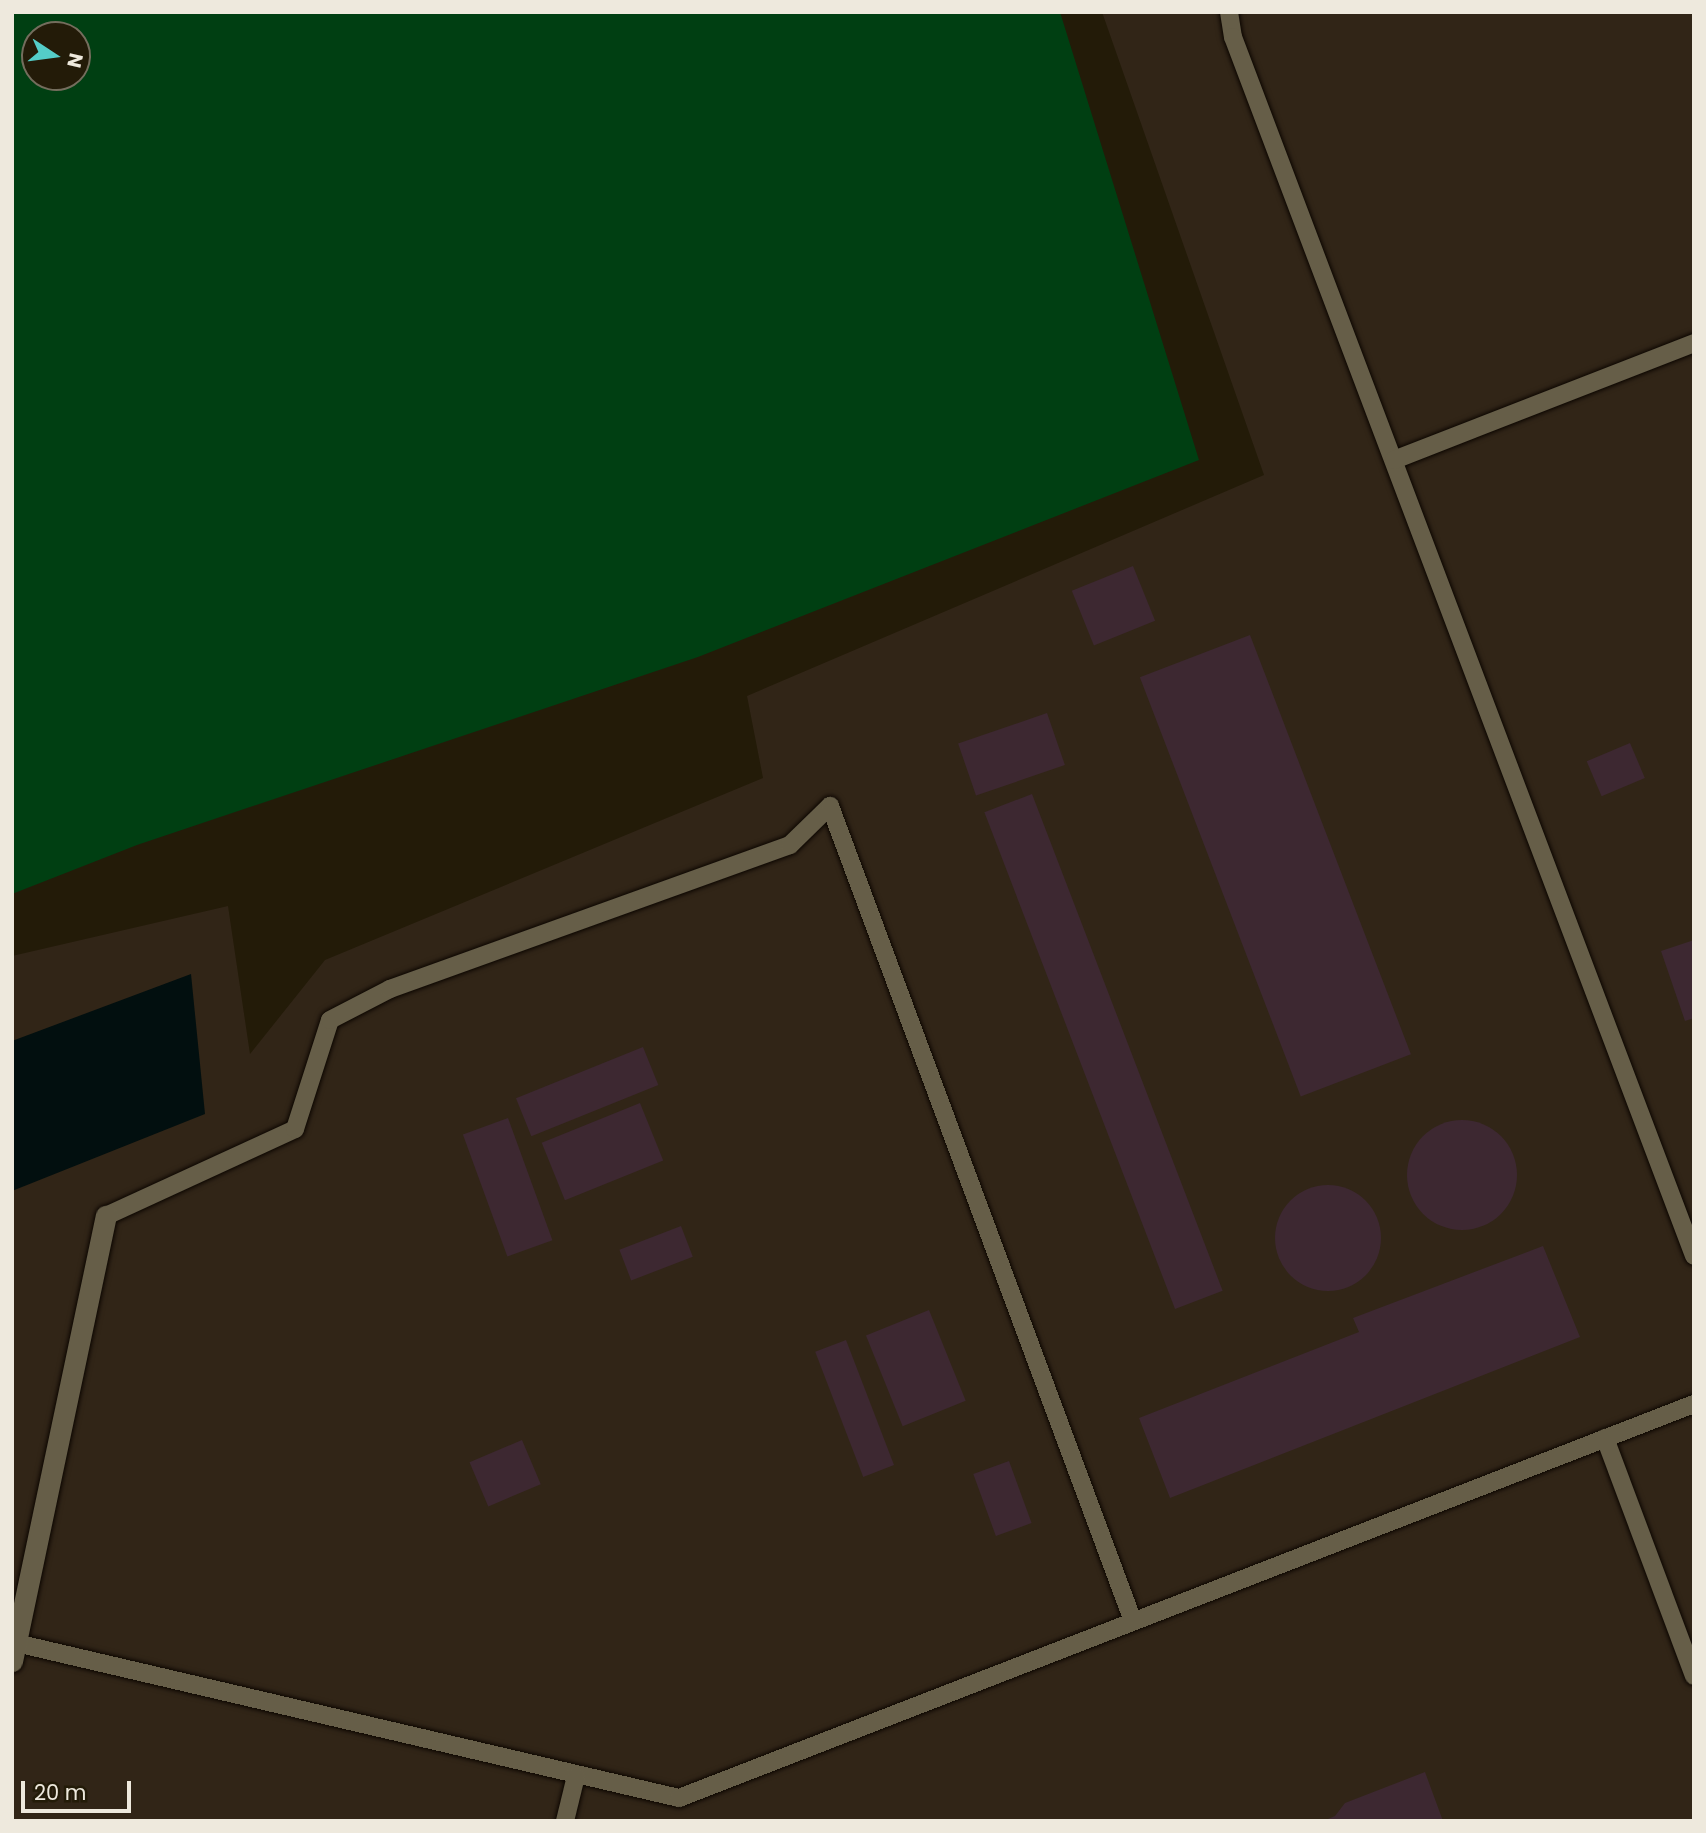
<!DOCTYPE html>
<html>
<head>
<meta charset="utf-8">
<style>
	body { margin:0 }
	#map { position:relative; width:1706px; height:1833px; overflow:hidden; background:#231b08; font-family:Poppins,sans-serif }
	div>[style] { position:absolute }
	.industrial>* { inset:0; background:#312517 }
	.green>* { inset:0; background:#003f12 }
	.water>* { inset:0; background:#020f0f }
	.building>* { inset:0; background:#3d2831; transform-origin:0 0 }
	.round { border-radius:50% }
	.roads { filter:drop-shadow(0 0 2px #0c0600) drop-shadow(0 0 2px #0c0600) }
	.lane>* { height:18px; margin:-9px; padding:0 9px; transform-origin:9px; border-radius:9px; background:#665e48 }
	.street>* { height:21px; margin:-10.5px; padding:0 10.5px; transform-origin:10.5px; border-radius:10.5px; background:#665e48 }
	span { translate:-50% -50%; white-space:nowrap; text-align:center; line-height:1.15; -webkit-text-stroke:7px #231b08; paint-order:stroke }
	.frame { position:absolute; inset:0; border:14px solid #eee9dd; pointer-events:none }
	.north { position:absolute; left:21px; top:21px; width:70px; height:70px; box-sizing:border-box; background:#231b08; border:2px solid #746d5d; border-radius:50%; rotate:103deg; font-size:19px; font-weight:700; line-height:28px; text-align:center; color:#eee9dd }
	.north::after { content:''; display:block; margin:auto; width:24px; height:32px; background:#54cdc8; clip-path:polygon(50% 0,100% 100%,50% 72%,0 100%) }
	.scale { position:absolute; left:21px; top:1781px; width:110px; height:32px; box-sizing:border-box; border:4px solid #eee9dd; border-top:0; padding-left:9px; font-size:21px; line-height:24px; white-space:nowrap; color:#eee9dd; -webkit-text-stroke:5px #231b08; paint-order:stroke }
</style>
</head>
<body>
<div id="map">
	<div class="industrial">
		<div style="clip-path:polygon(1102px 12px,1694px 12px,1694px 1821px,12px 1821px,12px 956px,228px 906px,250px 1054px,325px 960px,763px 778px,747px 696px,1264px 475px)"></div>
	</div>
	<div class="green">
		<div style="clip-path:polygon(evenodd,12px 12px,1060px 12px,1199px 460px,698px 657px,137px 845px,12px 894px,12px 12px,35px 35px,77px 35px,77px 77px,35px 77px,35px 35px)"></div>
	</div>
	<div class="water">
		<div style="clip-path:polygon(191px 974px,205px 1114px,12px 1191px,12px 1041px)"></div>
	</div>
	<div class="building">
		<div style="left:1133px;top:566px;width:59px;height:66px;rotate:68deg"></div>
		<div style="left:1250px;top:635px;width:449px;height:118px;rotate:69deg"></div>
		<div style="left:1047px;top:713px;width:55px;height:94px;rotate:71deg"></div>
		<div style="left:1630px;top:743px;width:38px;height:47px;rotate:67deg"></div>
		<div style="left:1032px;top:794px;width:532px;height:51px;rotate:69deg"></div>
		<div style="clip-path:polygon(1694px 940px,1694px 1018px,1685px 1021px,1661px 951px)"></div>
		<div style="left:643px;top:1047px;width:41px;height:137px;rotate:68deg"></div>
		<div style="left:640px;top:1103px;width:62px;height:106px;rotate:68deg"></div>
		<div style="left:508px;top:1118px;width:130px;height:48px;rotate:70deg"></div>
		<div class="round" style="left:1407px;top:1120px;width:110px;height:110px"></div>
		<div class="round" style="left:1275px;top:1185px;width:106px;height:106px"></div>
		<div style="left:681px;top:1226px;width:33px;height:66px;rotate:69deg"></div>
		<div style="clip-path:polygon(1543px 1246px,1580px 1337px,1170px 1498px,1139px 1418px,1359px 1332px,1353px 1318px)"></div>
		<div style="left:929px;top:1310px;width:98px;height:68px;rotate:68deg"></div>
		<div style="left:846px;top:1340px;width:134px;height:33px;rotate:69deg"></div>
		<div style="left:522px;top:1440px;width:48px;height:57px;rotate:67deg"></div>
		<div style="left:1009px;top:1461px;width:66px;height:38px;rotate:70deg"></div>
		<div style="clip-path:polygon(1425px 1772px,1443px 1821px,1323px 1821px,1335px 1816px,1345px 1803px)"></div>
	</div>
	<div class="roads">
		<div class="lane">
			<div style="left:1229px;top:12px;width:25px;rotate:81deg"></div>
			<div style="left:1233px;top:37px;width:1303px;rotate:69.28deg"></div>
			<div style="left:1394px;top:460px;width:322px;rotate:-21.3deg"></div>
			<div style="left:106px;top:1216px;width:208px;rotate:-24.7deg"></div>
			<div style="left:295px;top:1129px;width:114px;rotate:-72.2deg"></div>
			<div style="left:330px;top:1020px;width:68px;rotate:-27.3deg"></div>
			<div style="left:390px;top:989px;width:425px;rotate:-19.8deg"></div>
			<div style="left:790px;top:845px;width:56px;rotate:-44.3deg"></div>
			<div style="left:830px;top:806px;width:870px;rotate:69.61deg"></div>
			<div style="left:1605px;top:1438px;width:254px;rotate:69.5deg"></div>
			<div style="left:16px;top:1643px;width:681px;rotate:13.16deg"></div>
			<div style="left:679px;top:1798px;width:1089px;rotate:-21.22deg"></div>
			<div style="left:565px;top:1821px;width:46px;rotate:-76.3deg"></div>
		</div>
		<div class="street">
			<div style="left:12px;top:1661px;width:455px;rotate:-78.1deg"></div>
		</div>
	</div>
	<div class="frame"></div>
	<div class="north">N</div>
	<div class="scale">20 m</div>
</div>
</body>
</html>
